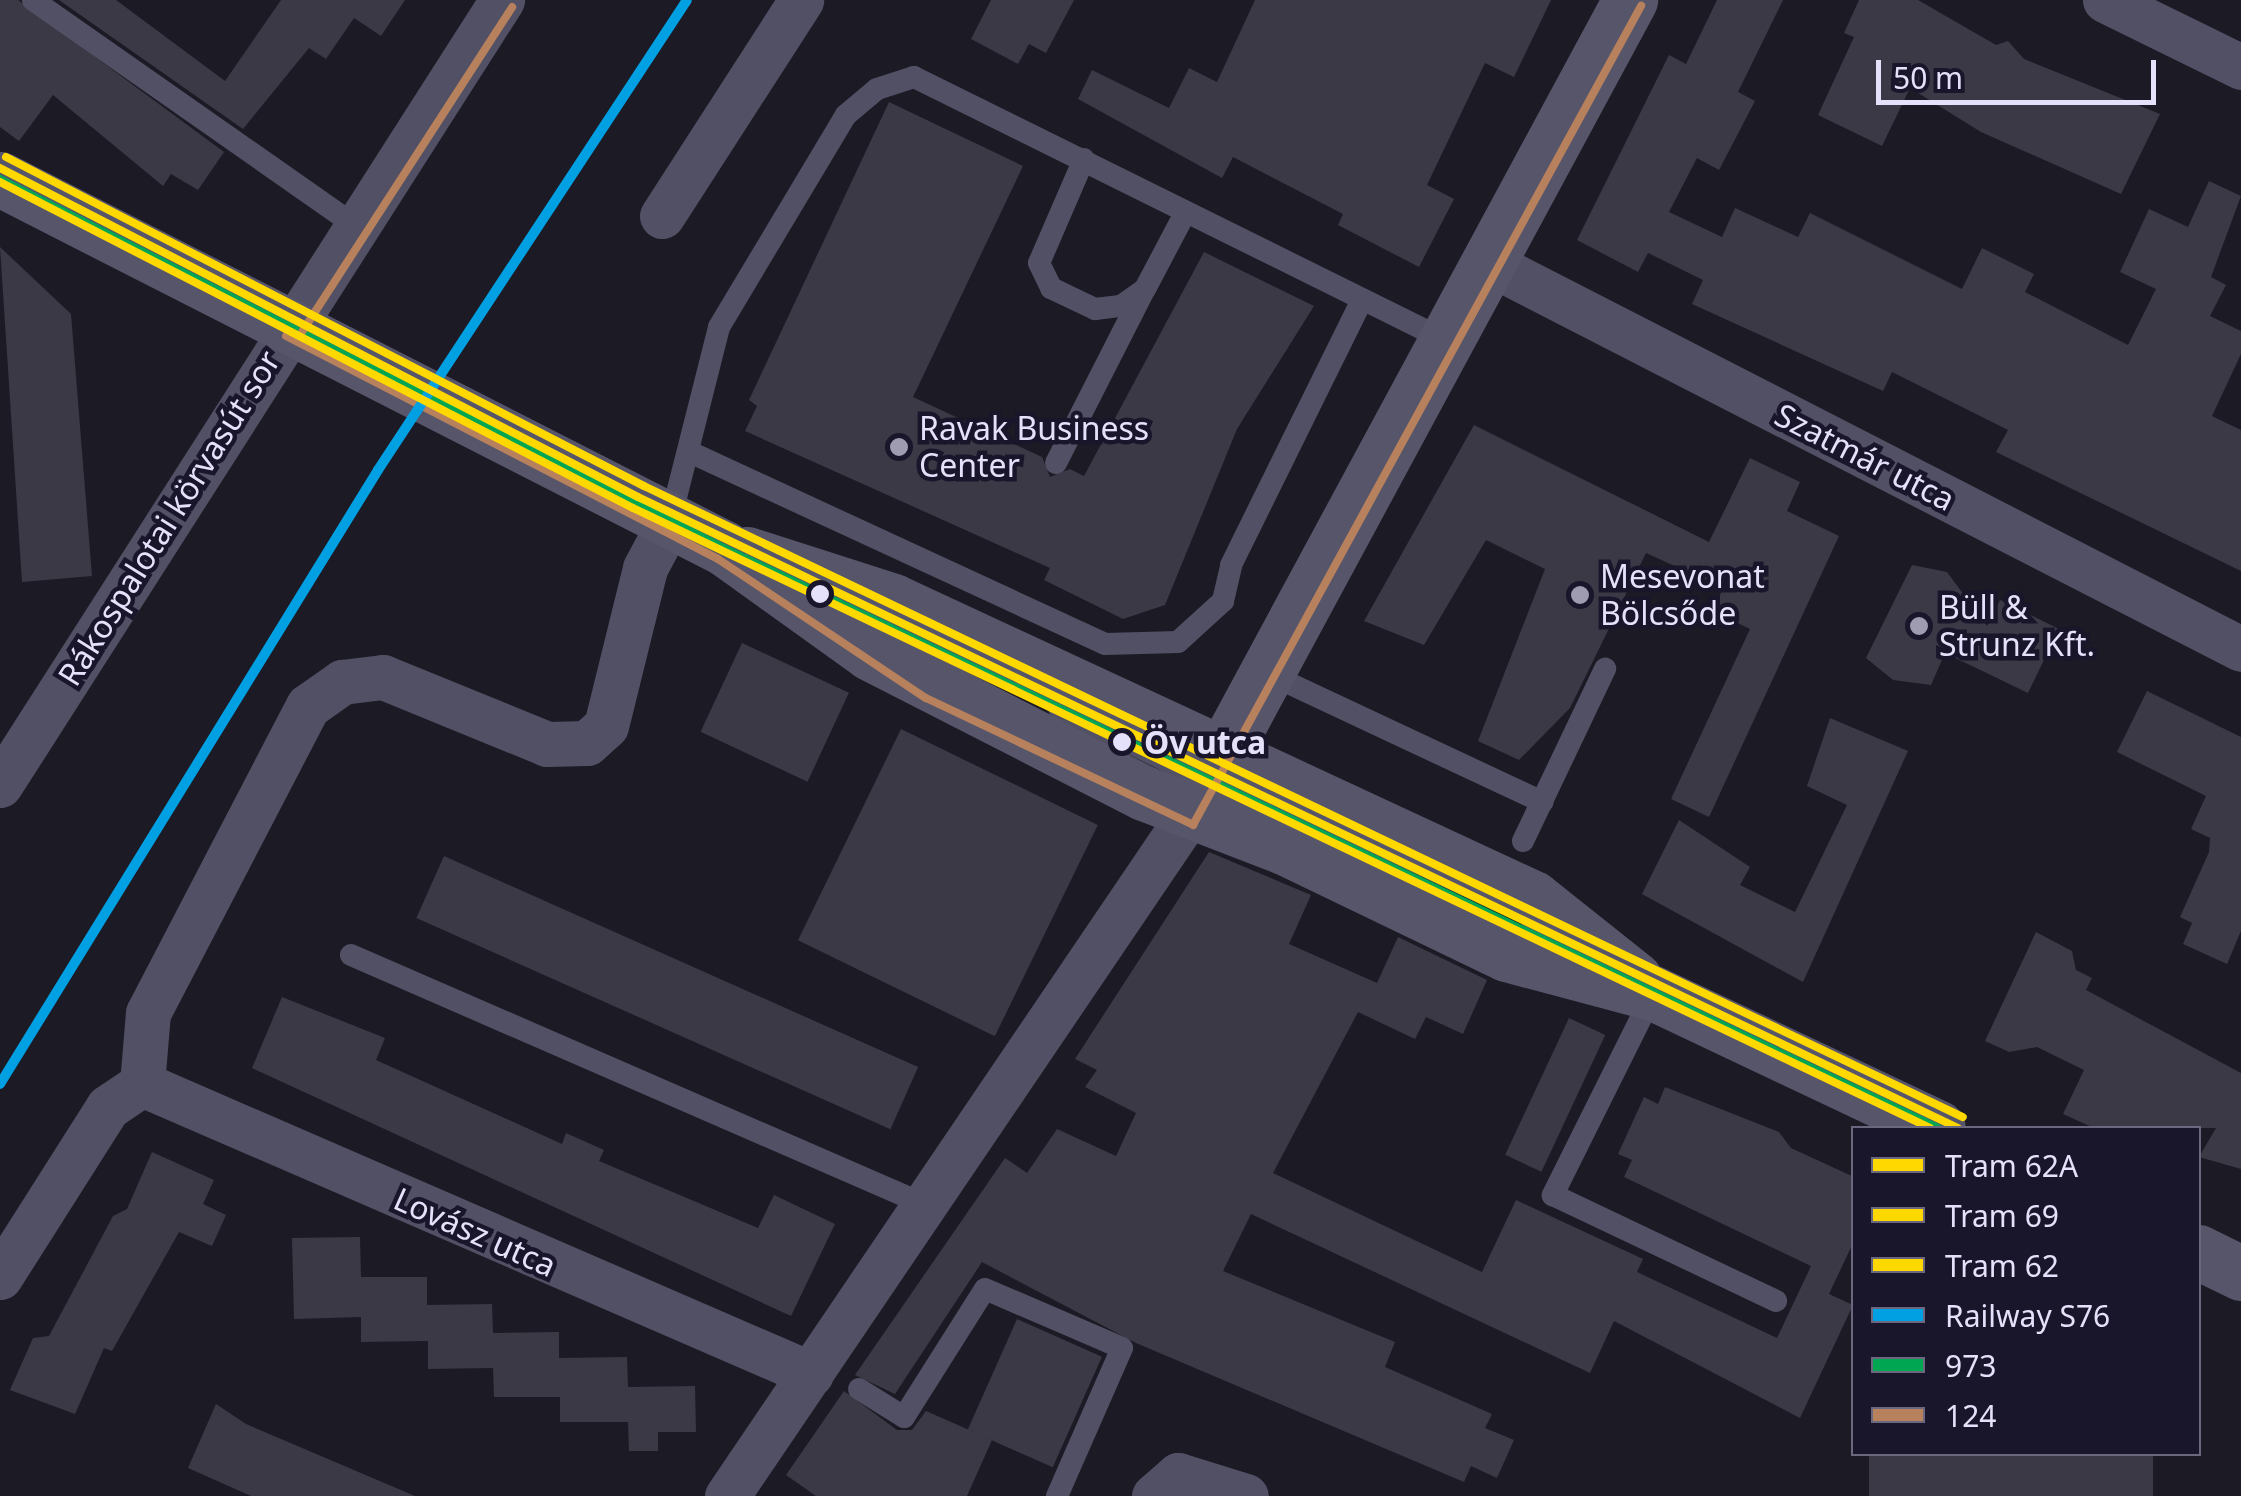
<!DOCTYPE html>
<html>
<head>
<meta charset="utf-8">
<style>
	body { margin:0 }
	#map { position:relative; width:2241px; height:1496px; overflow:hidden; background:#1c1a25; font-family:"Noto Sans",sans-serif }
	div>[style] { position:absolute }
	.building>* { inset:0; background:#3b3946; transform-origin:0 0 }
	.lane>* { height:22px; margin:-11px; padding:0 11px; transform-origin:11px; border-radius:11px; background:#525064 }
	.street>* { height:45px; margin:-22.5px; padding:0 22.5px; transform-origin:22.5px; border-radius:22.5px; background:#525064 }
	.secondary>* { height:55px; margin:-27.5px; padding:0 27.5px; transform-origin:27.5px; border-radius:27.5px; background:#56556a }
	.bus-1>* { height:8px; margin:-4px; padding:0 4px; transform-origin:4px; border-radius:4px; background:#00a651 }
	.bus-2>* { height:8px; margin:-4px; padding:0 4px; transform-origin:4px; border-radius:4px; background:#b6815c }
	.rail-1>* { height:10px; margin:-5px; padding:0 5px; transform-origin:5px; border-radius:5px; background:#00a0e3 }
	.tram-1>* { height:8px; margin:-4px; padding:0 4px; transform-origin:4px; border-radius:4px; background:#ffd800 }
	.tram-2>* { height:8px; margin:-4px; padding:0 4px; transform-origin:4px; border-radius:4px; background:#ffd800 }
	.tram-3>* { height:8px; margin:-4px; padding:0 4px; transform-origin:4px; border-radius:4px; background:#ffd800 }
	.dots>* { width:28px; height:28px; translate:-50% -50%; box-sizing:border-box; border:5px solid #19152a; border-radius:50% }
	span { translate:-50% -50%; white-space:nowrap; text-align:center; line-height:1.15; -webkit-text-stroke:9px #19152a; paint-order:stroke }
	.poi-label { font-size:32px; color:#e5e1fb }
	.left { translate:0 -50%; text-align:left }
	.street-label { font-size:32px; color:#e5e1fb }
	.stop-label { font-size:32px; color:#e5e1fb; font-weight:700 }
	.legend { position:absolute; left:1851px; top:1126px; width:350px; height:330px; box-sizing:border-box; background:#19152a; border:2px solid #6b677e; margin:0; padding:12px 18px; list-style:none; font-size:30px; color:#e5e1fb }
	.legend li { display:flex; align-items:center; gap:20px; height:50px }
	.legend b { width:50px; border:2px solid #6b677e }
	.scale { position:absolute; left:1876px; top:60px; width:280px; height:45px; box-sizing:border-box; border:5px solid #e5e1fb; border-top:0; padding-left:12px; font-size:30px; line-height:35px; white-space:nowrap; color:#e5e1fb; -webkit-text-stroke:8px #19152a; paint-order:stroke }
</style>
</head>
<body>
<div id="map">
	<div class="building">
		<div style="clip-path:polygon(0 0,18px 0,224px 152px,198px 190px,171px 174px,163px 186px,53px 95px,19px 141px,0 127px)"></div>
		<div style="clip-path:polygon(59px 0,116px 0,225px 81px,281px 0,405px 0,381px 36px,354px 18px,326px 59px,309px 48px,243px 129px)"></div>
		<div style="clip-path:polygon(991px 0,1074px 0,1046px 53px,1029px 44px,1018px 64px,971px 39px)"></div>
		<div style="clip-path:polygon(1255px 0,1551px 0,1514px 77px,1485px 63px,1427px 185px,1454px 199px,1419px 267px,1338px 225px,1343px 214px,1233px 157px,1222px 178px,1078px 99px,1092px 70px,1169px 108px,1189px 68px,1217px 82px)"></div>
		<div style="clip-path:polygon(1717px 0,1783px 0,1738px 92px,1755px 101px,1719px 170px,1697px 158px,1669px 212px,1722px 237px,1735px 208px,1798px 237px,1810px 213px,1962px 289px,1982px 248px,2034px 274px,2025px 292px,2128px 345px,2156px 289px,2120px 272px,2149px 209px,2188px 227px,2209px 181px,2241px 196px,2211px 277px,2226px 285px,2210px 316px,2241px 331px,2241px 354px,2212px 416px,2241px 430px,2241px 571px,1996px 452px,2008px 430px,1892px 372px,1883px 391px,1692px 304px,1703px 280px,1648px 253px,1638px 272px,1577px 240px,1669px 55px,1686px 64px)"></div>
		<div style="clip-path:polygon(1859px 0,1918px 0,1996px 45px,2008px 41px,2024px 59px,2160px 114px,2121px 194px,1981px 132px,1910px 88px,1882px 146px,1818px 115px,1854px 37px,1844px 33px)"></div>
		<div style="clip-path:polygon(889px 102px,1023px 166px,913px 397px,1042px 457px,1050px 477px,1070px 469px,1084px 476px,1204px 252px,1314px 306px,1237px 429px,1165px 605px,1123px 619px,1044px 580px,1050px 568px,745px 431px,757px 406px,749px 400px)"></div>
		<div style="clip-path:polygon(0 247px,71px 314px,92px 576px,22px 582px)"></div>
		<div style="clip-path:polygon(1474px 425px,1709px 542px,1750px 458px,1800px 482px,1787px 511px,1839px 536px,1709px 817px,1671px 799px,1750px 629px,1713px 611px,1723px 588px,1646px 553px,1570px 708px,1519px 760px,1478px 741px,1545px 569px,1486px 540px,1424px 645px,1364px 621px)"></div>
		<div style="clip-path:polygon(1912px 565px,1947px 572px,1987px 626px,2000px 600px,2059px 629px,2028px 693px,1945px 653px,1931px 685px,1893px 680px,1866px 658px)"></div>
		<div style="left:742px;top:643px;width:118px;height:98px;rotate:25deg"></div>
		<div style="clip-path:polygon(2147px 691px,2241px 737px,2241px 931px,2227px 964px,2183px 944px,2192px 923px,2180px 917px,2209px 852px,2210px 838px,2191px 829px,2206px 796px,2117px 752px)"></div>
		<div style="clip-path:polygon(1830px 718px,1908px 751px,1803px 982px,1642px 894px,1679px 820px,1750px 867px,1740px 885px,1795px 912px,1847px 805px,1807px 786px)"></div>
		<div style="left:901px;top:729px;width:219px;height:235px;rotate:26deg"></div>
		<div style="clip-path:polygon(1209px 852px,1311px 895px,1289px 944px,1377px 983px,1398px 937px,1487px 980px,1463px 1034px,1426px 1017px,1415px 1039px,1358px 1012px,1273px 1173px,1482px 1272px,1516px 1200px,1643px 1259px,1637px 1272px,1777px 1338px,1811px 1266px,1624px 1177px,1632px 1160px,1618px 1154px,1644px 1097px,1658px 1104px,1665px 1087px,1779px 1132px,1791px 1148px,1854px 1177px,1854px 1241px,1829px 1294px,1853px 1305px,1800px 1418px,1614px 1321px,1590px 1373px,1251px 1214px,1223px 1271px,1395px 1342px,1385px 1367px,1492px 1414px,1485px 1428px,1514px 1440px,1497px 1478px,1471px 1466px,1464px 1482px,1136px 1343px,982px 1262px,895px 1394px,855px 1375px,1005px 1158px,1027px 1173px,1057px 1129px,1116px 1156px,1136px 1113px,1085px 1087px,1097px 1070px,1075px 1059px)"></div>
		<div style="left:444px;top:856px;width:519px;height:68px;rotate:24deg"></div>
		<div style="clip-path:polygon(2036px 932px,2072px 951px,2076px 970px,2092px 978px,2086px 990px,2241px 1073px,2241px 1169px,2199px 1157px,2216px 1128px,2094px 1128px,2063px 1114px,2084px 1070px,2037px 1047px,2009px 1052px,1985px 1041px)"></div>
		<div style="clip-path:polygon(282px 997px,385px 1038px,376px 1060px,562px 1144px,566px 1133px,604px 1150px,599px 1161px,758px 1228px,774px 1195px,835px 1224px,791px 1316px,252px 1068px)"></div>
		<div style="left:1569px;top:1018px;width:40px;height:151px;rotate:25deg"></div>
		<div style="clip-path:polygon(152px 1152px,214px 1180px,203px 1204px,226px 1215px,212px 1246px,179px 1232px,112px 1351px,104px 1348px,75px 1414px,10px 1390px,33px 1338px,49px 1336px,113px 1216px,127px 1209px)"></div>
		<div style="clip-path:polygon(360px 1237px,361px 1277px,427px 1277px,427px 1305px,492px 1304px,493px 1333px,559px 1332px,559px 1358px,627px 1357px,628px 1387px,695px 1386px,696px 1432px,658px 1432px,658px 1451px,629px 1451px,628px 1422px,560px 1422px,560px 1397px,494px 1397px,493px 1368px,428px 1369px,428px 1341px,361px 1342px,361px 1317px,294px 1319px,292px 1238px)"></div>
		<div style="left:1017px;top:1319px;width:93px;height:121px;rotate:24deg"></div>
		<div style="clip-path:polygon(844px 1391px,897px 1430px,912px 1430px,926px 1411px,992px 1440px,967px 1496px,816px 1496px,786px 1475px)"></div>
		<div style="clip-path:polygon(216px 1404px,246px 1424px,415px 1496px,251px 1496px,188px 1468px)"></div>
		<div style="left:1869px;top:1454px;width:284px;height:46px"></div>
	</div>
	<div class="lane">
		<div style="left:33px;top:0;width:394px;rotate:35deg"></div>
		<div style="left:1084px;top:159px;width:113px;rotate:113.4deg"></div>
		<div style="left:1039px;top:263px;width:28px;rotate:64deg"></div>
		<div style="left:1051px;top:288px;width:49px;rotate:25.5deg"></div>
		<div style="left:1095px;top:309px;width:26px;rotate:-7deg"></div>
		<div style="left:1121px;top:306px;width:29px;rotate:-35deg"></div>
		<div style="left:1145px;top:289px;width:86px;rotate:-62.2deg"></div>
		<div style="left:694px;top:454px;width:453px;rotate:24.8deg"></div>
		<div style="left:1105px;top:644px;width:73px;rotate:-1.6deg"></div>
		<div style="left:1178px;top:642px;width:61px;rotate:-42.3deg"></div>
		<div style="left:1223px;top:601px;width:37px;rotate:-77deg"></div>
		<div style="left:1231px;top:565px;width:296px;rotate:-63.7deg"></div>
		<div style="left:1056px;top:463px;width:192px;rotate:-63deg"></div>
		<div style="left:670px;top:521px;width:200px;rotate:-75.8deg"></div>
		<div style="left:719px;top:327px;width:247px;rotate:-59.1deg"></div>
		<div style="left:846px;top:115px;width:40px;rotate:-40deg"></div>
		<div style="left:877px;top:89px;width:39px;rotate:-18deg"></div>
		<div style="left:914px;top:77px;width:595px;rotate:26.35deg"></div>
		<div style="left:1269px;top:674px;width:302px;rotate:25.1deg"></div>
		<div style="left:1059px;top:708px;width:267px;rotate:26.2deg"></div>
		<div style="left:1523px;top:841px;width:191px;rotate:-64.5deg"></div>
		<div style="left:351px;top:955px;width:622px;rotate:23.51deg"></div>
		<div style="left:1653px;top:994px;width:225px;rotate:116.5deg"></div>
		<div style="left:1553px;top:1195px;width:247px;rotate:25.4deg"></div>
		<div style="left:859px;top:1389px;width:53px;rotate:31.9deg"></div>
		<div style="left:904px;top:1417px;width:151px;rotate:-57.7deg"></div>
		<div style="left:985px;top:1289px;width:149px;rotate:23.3deg"></div>
		<div style="left:1122px;top:1348px;width:162px;rotate:113.7deg"></div>
	</div>
	<div class="street">
		<div style="left:2105px;top:0;width:152px;rotate:26.2deg"></div>
		<div style="left:662px;top:216px;width:257px;rotate:-57.2deg"></div>
		<div style="left:1489px;top:263px;width:845px;rotate:27.17deg"></div>
		<div style="left:0;top:785px;width:932px;rotate:-57.4deg"></div>
		<div style="left:142px;top:1084px;width:71px;rotate:-85.2deg"></div>
		<div style="left:148px;top:1013px;width:346px;rotate:-62.5deg"></div>
		<div style="left:308px;top:706px;width:42px;rotate:-35.2deg"></div>
		<div style="left:342px;top:682px;width:41px;rotate:-7deg"></div>
		<div style="left:383px;top:677px;width:177px;rotate:22.2deg"></div>
		<div style="left:547px;top:744px;width:40px;rotate:-1.4deg"></div>
		<div style="left:587px;top:743px;width:25px;rotate:-42deg"></div>
		<div style="left:606px;top:726px;width:163px;rotate:-76.1deg"></div>
		<div style="left:645px;top:568px;width:53px;rotate:-62deg"></div>
		<div style="left:142px;top:1084px;width:729px;rotate:23.44deg"></div>
		<div style="left:0;top:1277px;width:201px;rotate:-57.6deg"></div>
		<div style="left:108px;top:1107px;width:41px;rotate:-34.1deg"></div>
		<div style="left:727px;top:1496px;width:825px;rotate:-55.87deg"></div>
		<div style="left:1154px;top:1496px;width:32px;rotate:-41deg"></div>
		<div style="left:1178px;top:1475px;width:71px;rotate:17.2deg"></div>
	</div>
	<div class="secondary">
		<div style="left:0;top:179px;width:813px;rotate:27.01deg"></div>
		<div style="left:724px;top:548px;width:180px;rotate:35.7deg"></div>
		<div style="left:870px;top:653px;width:308px;rotate:27.1deg"></div>
		<div style="left:1144px;top:793px;width:150px;rotate:21.1deg"></div>
		<div style="left:1284px;top:847px;width:246px;rotate:25.7deg"></div>
		<div style="left:1506px;top:954px;width:152px;rotate:14.9deg"></div>
		<div style="left:1653px;top:993px;width:315px;rotate:25.3deg"></div>
		<div style="left:747px;top:554px;width:153px;rotate:17.8deg"></div>
		<div style="left:893px;top:601px;width:706px;rotate:24.89deg"></div>
		<div style="left:1533px;top:898px;width:130px;rotate:38.5deg"></div>
		<div style="left:1204px;top:789px;width:897px;rotate:-61.63deg"></div>
		<div style="left:2198px;top:1252px;width:48px;rotate:26deg"></div>
	</div>
	<div class="bus-1">
		<div style="left:0;top:179px;width:813px;rotate:27.01deg"></div>
		<div style="left:724px;top:548px;width:1345px;rotate:25.54deg"></div>
	</div>
	<div class="bus-2">
		<div style="left:302px;top:332px;width:387px;rotate:-57.1deg"></div>
		<div style="left:286px;top:336px;width:486px;rotate:27.3deg"></div>
		<div style="left:718px;top:559px;width:250px;rotate:33.8deg"></div>
		<div style="left:926px;top:698px;width:296px;rotate:25.4deg"></div>
		<div style="left:1193px;top:825px;width:934px;rotate:-61.32deg"></div>
	</div>
	<div class="rail-1">
		<div style="left:0;top:1084px;width:721px;rotate:-58.38deg"></div>
		<div style="left:378px;top:470px;width:562px;rotate:-56.68deg"></div>
	</div>
	<div class="tram-1">
		<div style="left:0;top:168px;width:718px;rotate:27.28deg"></div>
		<div style="left:638px;top:497px;width:1463px;rotate:25.55deg"></div>
	</div>
	<div class="tram-2">
		<div style="left:0;top:182px;width:712px;rotate:27.25deg"></div>
		<div style="left:633px;top:508px;width:1438px;rotate:25.55deg"></div>
	</div>
	<div class="tram-3">
		<div style="left:6px;top:157px;width:718px;rotate:27.28deg"></div>
		<div style="left:644px;top:486px;width:1462px;rotate:25.57deg"></div>
	</div>
	<div class="dots">
		<div style="left:899px;top:447px;background:#9f9bb0"></div>
		<div style="left:820px;top:594px;background:#e5e1fb"></div>
		<div style="left:1580px;top:595px;background:#9f9bb0"></div>
		<div style="left:1919px;top:626px;background:#9f9bb0"></div>
		<div style="left:1122px;top:742px;background:#e5e1fb"></div>
	</div>
	<div class="poi-label">
		<span class="left" style="left:919px;top:447px">Ravak Business<br>Center</span>
		<span class="left" style="left:1600px;top:595px">Mesevonat<br>Bölcsőde</span>
		<span class="left" style="left:1939px;top:626px">Büll &amp;<br>Strunz Kft.</span>
	</div>
	<div class="street-label">
		<span style="left:1865px;top:457px;rotate:27deg">Szatmár utca</span>
		<span style="left:169px;top:518px;rotate:-58deg">Rákospalotai körvasút sor</span>
		<span style="left:475px;top:1232px;rotate:24deg">Lovász utca</span>
	</div>
	<div class="stop-label">
		<span class="left" style="left:1144px;top:742px">Öv utca</span>
	</div>
	<ul class="legend">
	<li><b style="height:12px;background:#ffd800"></b>Tram 62A</li>
	<li><b style="height:12px;background:#ffd800"></b>Tram 69</li>
	<li><b style="height:12px;background:#ffd800"></b>Tram 62</li>
	<li><b style="height:12px;background:#00a0e3"></b>Railway S76</li>
	<li><b style="height:12px;background:#00a651"></b>973</li>
	<li><b style="height:12px;background:#b6815c"></b>124</li>
	</ul>
	<div class="scale">50 m</div>
</div>
</body>
</html>
